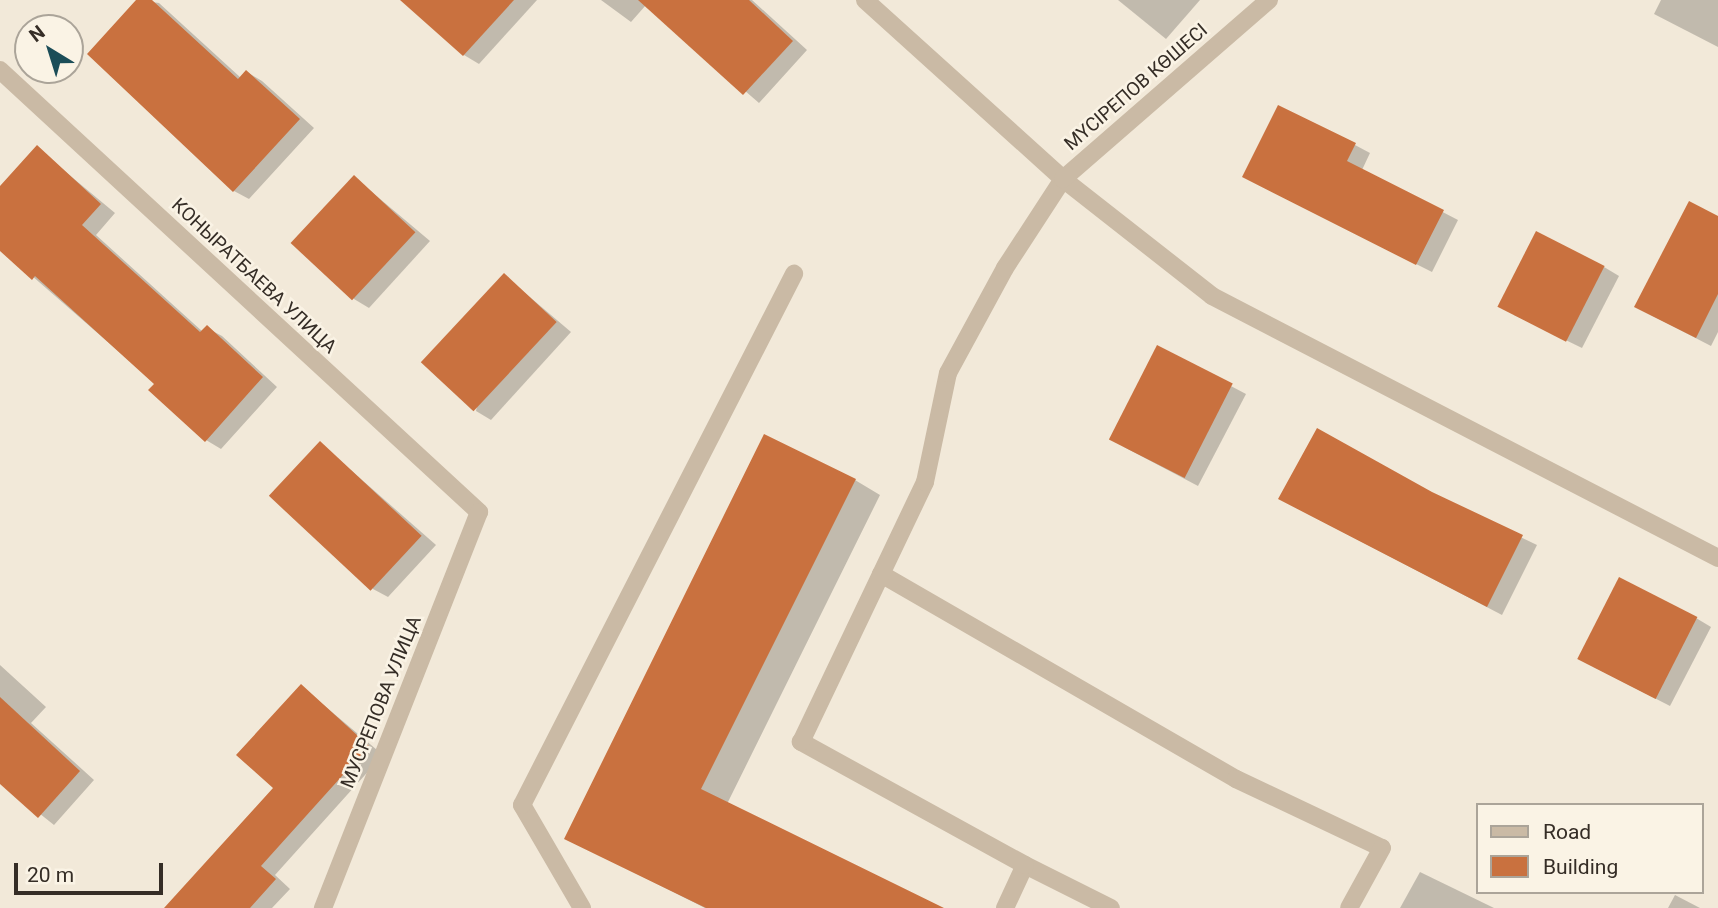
<!DOCTYPE html>
<html>
<head>
<meta charset="utf-8">
<style>
	body { margin:0 }
	#map { position:relative; width:1718px; height:908px; overflow:hidden; background:#f2e9d9; font-family:Roboto,sans-serif }
	div>[style] { position:absolute }
	.shadow>* { inset:0; background:#0003 }
	.building>* { inset:0; background:#c9713f; transform-origin:0 0 }
	.lane>* { height:18px; margin:-9px; padding:0 9px; transform-origin:9px; border-radius:9px; background:#cabaa5 }
	.street>* { height:18px; margin:-9px; padding:0 9px; transform-origin:9px; border-radius:9px; background:#cabaa5 }
	span { translate:-50% -50%; white-space:nowrap; text-align:center; line-height:1.15; -webkit-text-stroke:5px #faf3e5; paint-order:stroke }
	.street-label { font-size:19px; color:#352d26 }
	.legend { position:absolute; left:1476px; top:803px; width:228px; height:91px; box-sizing:border-box; background:#faf3e5; border:2px solid #aba499; margin:0; padding:9px 12px; list-style:none; font-size:21px; color:#352d26 }
	.legend li { display:flex; align-items:center; gap:14px; height:35px }
	.legend b { width:35px; border:2px solid #aba499 }
	.north { position:absolute; left:14px; top:14px; width:70px; height:70px; box-sizing:border-box; background:#faf3e5; border:2px solid #aba499; border-radius:50%; rotate:322deg; font-size:19px; font-weight:700; line-height:28px; text-align:center; color:#352d26 }
	.north::after { content:''; display:block; margin:auto; width:24px; height:32px; background:#1b4d58; clip-path:polygon(50% 0,100% 100%,50% 72%,0 100%) }
	.scale { position:absolute; left:14px; top:863px; width:149px; height:32px; box-sizing:border-box; border:4px solid #352d26; border-top:0; padding-left:9px; font-size:21px; line-height:24px; white-space:nowrap; color:#352d26; -webkit-text-stroke:5px #faf3e5; paint-order:stroke }
</style>
</head>
<body>
<div id="map">
	<div class="shadow">
		<div style="clip-path:polygon(139px 0,159px 3px,241px 78px,247px 72px,262px 81px,314px 128px,249px 199px,234px 191px)"></div>
		<div style="clip-path:polygon(415px 0,537px 0,479px 64px,464px 55px)"></div>
		<div style="clip-path:polygon(601px 0,752px 0,807px 50px,759px 103px,646px 5px,631px 22px)"></div>
		<div style="clip-path:polygon(1118px 0,1200px 0,1166px 39px)"></div>
		<div style="clip-path:polygon(1661px 0,1718px 0,1718px 47px,1654px 14px)"></div>
		<div style="clip-path:polygon(1355px 145px,1370px 153px,1362px 170px,1458px 220px,1432px 272px,1259px 185px)"></div>
		<div style="clip-path:polygon(37px 148px,115px 213px,96px 235px,203px 332px,207px 328px,222px 336px,277px 387px,221px 449px,206px 440px,156px 384px,0 248px,0 189px)"></div>
		<div style="clip-path:polygon(354px 177px,430px 241px,369px 308px,354px 299px)"></div>
		<div style="clip-path:polygon(1718px 218px,1718px 332px,1711px 346px,1651px 315px)"></div>
		<div style="clip-path:polygon(1604px 267px,1619px 276px,1582px 348px,1514px 315px)"></div>
		<div style="clip-path:polygon(504px 275px,571px 332px,491px 420px,476px 411px)"></div>
		<div style="clip-path:polygon(1157px 347px,1246px 394px,1198px 486px,1124px 447px)"></div>
		<div style="clip-path:polygon(320px 443px,436px 545px,388px 597px,373px 589px)"></div>
		<div style="clip-path:polygon(855px 480px,880px 495px,727px 804px,937px 908px,705px 908px,566px 838px)"></div>
		<div style="clip-path:polygon(1431px 494px,1537px 545px,1502px 615px,1295px 507px)"></div>
		<div style="clip-path:polygon(1696px 618px,1711px 627px,1670px 706px,1594px 667px)"></div>
		<div style="clip-path:polygon(0 665px,46px 707px,31px 723px,94px 780px,54px 825px,0 782px)"></div>
		<div style="clip-path:polygon(301px 686px,383px 755px,275px 875px,290px 889px,272px 908px,167px 908px,275px 788px)"></div>
		<div style="clip-path:polygon(1420px 872px,1492px 907px,1494px 908px,1400px 908px)"></div>
		<div style="clip-path:polygon(1675px 895px,1700px 908px,1668px 908px)"></div>
	</div>
	<div class="building">
		<div style="clip-path:polygon(136px 0,152px 0,238px 79px,246px 70px,300px 119px,233px 192px,87px 54px)"></div>
		<div style="clip-path:polygon(400px 0,514px 0,463px 56px)"></div>
		<div style="clip-path:polygon(638px 0,749px 0,793px 41px,743px 95px)"></div>
		<div style="clip-path:polygon(1278px 105px,1356px 143px,1347px 161px,1444px 210px,1416px 265px,1242px 177px)"></div>
		<div style="clip-path:polygon(37px 145px,101px 204px,82px 225px,200px 332px,207px 325px,263px 377px,205px 442px,148px 390px,154px 384px,35px 276px,32px 280px,0 251px,0 186px)"></div>
		<div style="left:354px;top:175px;width:84px;height:93px;rotate:43deg"></div>
		<div style="clip-path:polygon(1689px 201px,1718px 216px,1718px 294px,1696px 338px,1634px 307px)"></div>
		<div style="left:1536px;top:231px;width:77px;height:85px;rotate:27deg"></div>
		<div style="left:504px;top:273px;width:72px;height:122px;rotate:43deg"></div>
		<div style="left:1157px;top:345px;width:85px;height:106px;rotate:27deg"></div>
		<div style="clip-path:polygon(1317px 428px,1432px 492px,1523px 535px,1487px 607px,1278px 499px)"></div>
		<div style="clip-path:polygon(764px 434px,856px 479px,701px 789px,944px 908px,706px 908px,564px 839px)"></div>
		<div style="left:320px;top:441px;width:139px;height:75px;rotate:43deg"></div>
		<div style="left:1619px;top:577px;width:88px;height:92px;rotate:27deg"></div>
		<div style="clip-path:polygon(301px 684px,369px 746px,261px 866px,276px 879px,250px 908px,164px 908px,273px 788px,236px 755px)"></div>
		<div style="clip-path:polygon(0 697px,80px 771px,38px 818px,0 784px)"></div>
	</div>
	<div class="lane">
		<div style="left:881px;top:574px;width:410px;rotate:30deg"></div>
		<div style="left:1236px;top:779px;width:161px;rotate:25.3deg"></div>
		<div style="left:1382px;top:848px;width:68px;rotate:118.8deg"></div>
		<div style="left:1025px;top:865px;width:96px;rotate:26.6deg"></div>
		<div style="left:582px;top:908px;width:119px;rotate:-120.2deg"></div>
		<div style="left:522px;top:805px;width:597px;rotate:-62.88deg"></div>
		<div style="left:1005px;top:908px;width:47px;rotate:-65.1deg"></div>
		<div style="left:1025px;top:865px;width:256px;rotate:-151.2deg"></div>
		<div style="left:801px;top:742px;width:288px;rotate:-64.5deg"></div>
		<div style="left:925px;top:482px;width:111px;rotate:-78.1deg"></div>
		<div style="left:948px;top:373px;width:119px;rotate:-61.5deg"></div>
		<div style="left:1005px;top:268px;width:106px;rotate:-56.9deg"></div>
	</div>
	<div class="street">
		<div style="left:865px;top:0;width:267px;rotate:42.1deg"></div>
		<div style="left:1063px;top:179px;width:189px;rotate:38.1deg"></div>
		<div style="left:1212px;top:296px;width:570px;rotate:27.37deg"></div>
		<div style="left:0;top:70px;width:652px;rotate:42.7deg"></div>
		<div style="left:479px;top:512px;width:426px;rotate:111.5deg"></div>
		<div style="left:1063px;top:179px;width:273px;rotate:-41deg"></div>
	</div>
	<div class="street-label">
		<span style="left:1136px;top:87px;rotate:-41deg">МҮСІРЕПОВ КӨШЕСІ</span>
		<span style="left:254px;top:276px;rotate:43deg">КОНЫРАТБАЕВА УЛИЦА</span>
		<span style="left:381px;top:702px;rotate:-68deg">МУСРЕПОВА УЛИЦА</span>
	</div>
	<ul class="legend">
	<li><b style="height:9px;background:#cabaa5"></b>Road</li>
	<li><b style="height:19px;background:#c9713f"></b>Building</li>
	</ul>
	<div class="north">N</div>
	<div class="scale">20 m</div>
</div>
</body>
</html>
